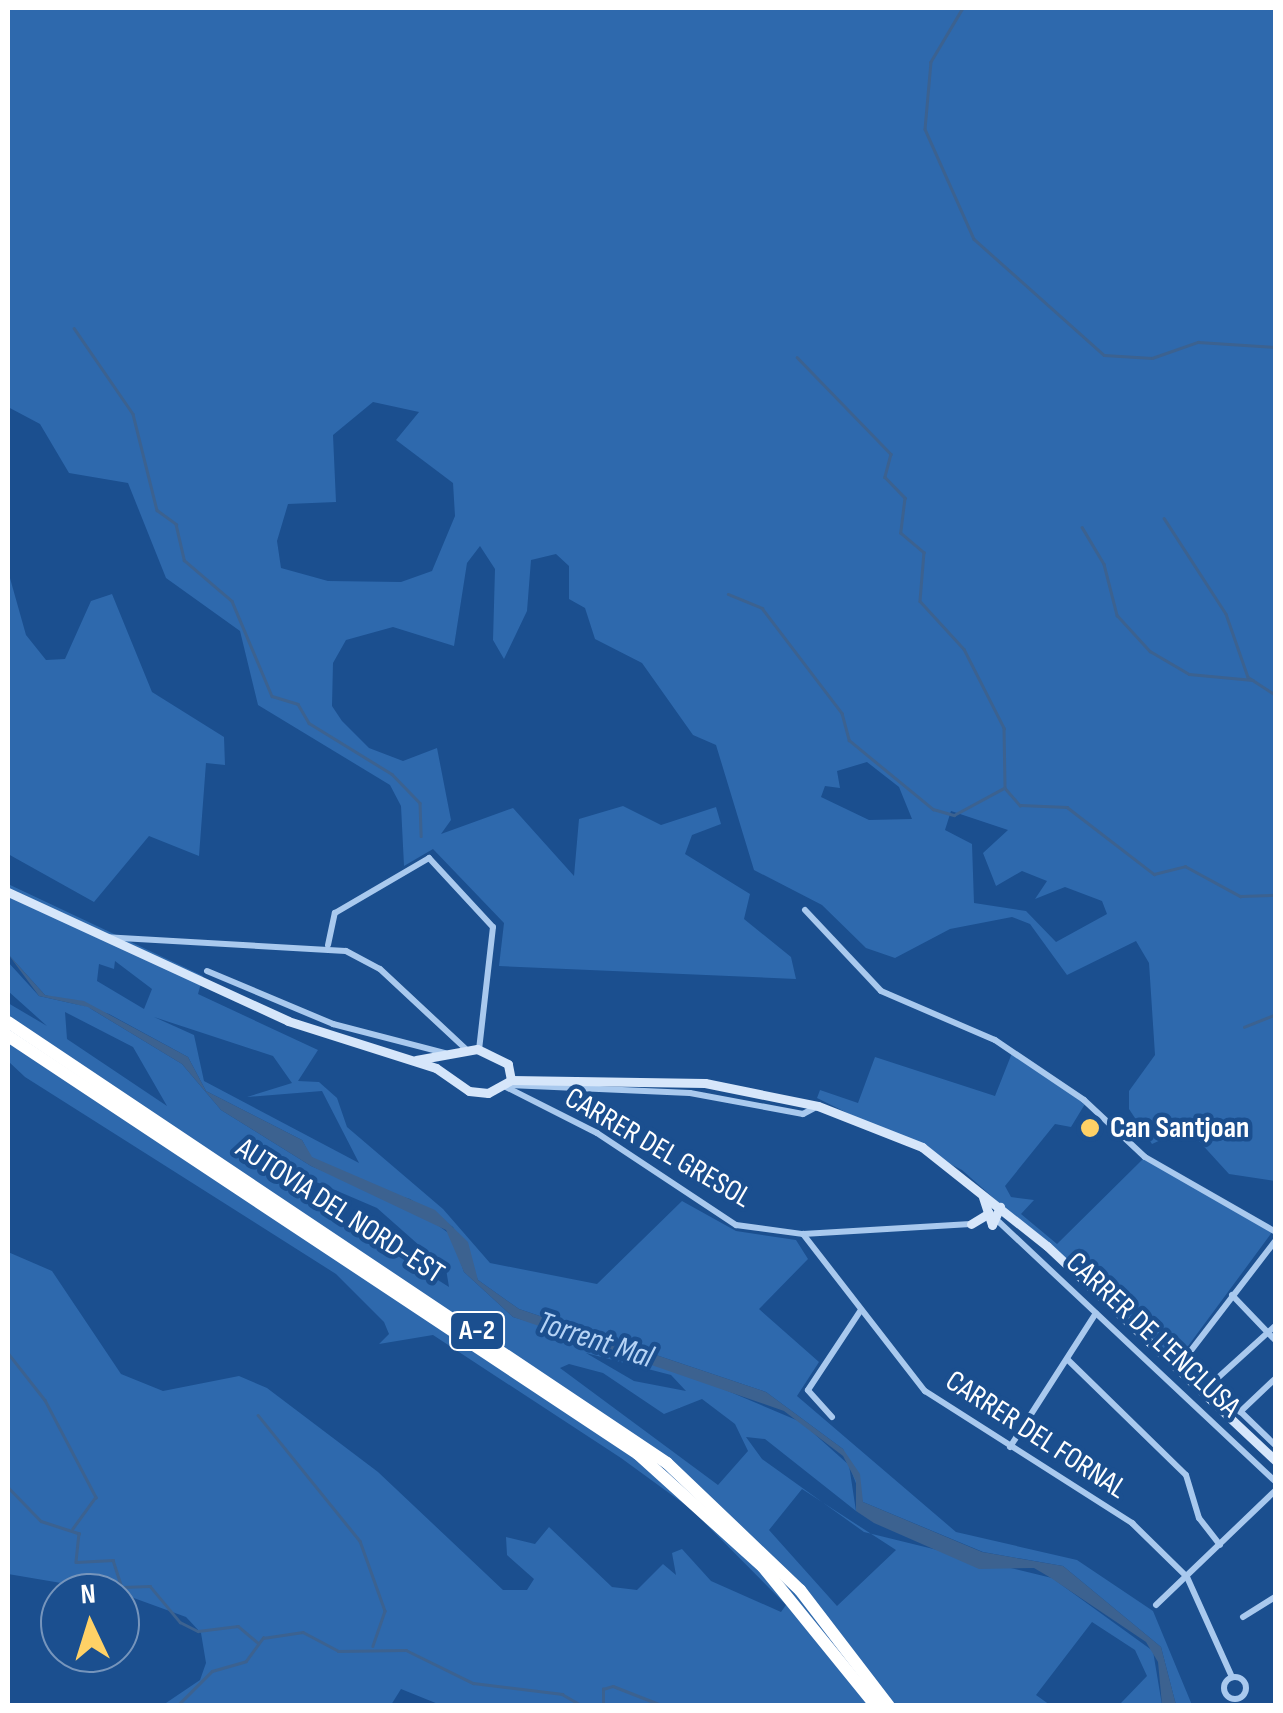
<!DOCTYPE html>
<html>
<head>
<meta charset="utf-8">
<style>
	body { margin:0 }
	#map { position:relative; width:1283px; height:1713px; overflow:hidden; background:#1b4f8f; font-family:"Sofia Sans Condensed",sans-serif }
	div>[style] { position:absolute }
	.green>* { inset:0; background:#2e69ad }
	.water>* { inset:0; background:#3c6290 }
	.stream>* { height:2.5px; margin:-1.25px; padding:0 1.25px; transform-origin:1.25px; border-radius:1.25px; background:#3c6290 }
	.street>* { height:6px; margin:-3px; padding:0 3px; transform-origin:3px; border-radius:3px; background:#a9c9ee }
	.street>.ring { margin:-3px; padding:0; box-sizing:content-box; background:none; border:6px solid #a9c9ee; border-radius:50% }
	.secondary>* { height:9px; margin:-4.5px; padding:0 4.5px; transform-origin:4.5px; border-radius:4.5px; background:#d6e6fa }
	.highway>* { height:12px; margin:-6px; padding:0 6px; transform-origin:6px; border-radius:6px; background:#fff }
	.dots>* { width:28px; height:28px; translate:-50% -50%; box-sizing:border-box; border:5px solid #1b4f8f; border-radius:50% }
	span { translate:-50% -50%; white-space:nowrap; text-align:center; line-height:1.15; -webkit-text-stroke:9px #1b4f8f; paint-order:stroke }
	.shield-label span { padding:2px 8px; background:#1b4f8f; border:2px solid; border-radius:8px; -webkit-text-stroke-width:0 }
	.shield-label { font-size:28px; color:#fff; font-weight:700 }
	.poi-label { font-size:30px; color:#fff; font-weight:700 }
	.left { translate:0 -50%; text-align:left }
	.street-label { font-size:30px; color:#fff }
	.water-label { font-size:32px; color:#b5d3f5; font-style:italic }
	.frame { position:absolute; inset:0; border:10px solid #fff; pointer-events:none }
	.north { position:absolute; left:40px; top:1573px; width:100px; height:100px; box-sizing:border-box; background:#1b4f8f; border:2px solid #7695bc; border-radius:50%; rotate:356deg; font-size:28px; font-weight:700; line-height:40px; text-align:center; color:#fff }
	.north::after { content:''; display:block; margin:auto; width:35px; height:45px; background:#ffd166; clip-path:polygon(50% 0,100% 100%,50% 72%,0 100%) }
</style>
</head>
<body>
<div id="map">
	<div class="green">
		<div style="clip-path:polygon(evenodd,8px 8px,1275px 8px,1275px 1181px,1229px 1174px,1187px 1128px,1152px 1144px,1129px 1109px,1129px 1091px,1155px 1055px,1149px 963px,1136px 941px,1067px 975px,1030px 924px,1012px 917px,950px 929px,895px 958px,866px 948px,822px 905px,754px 870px,716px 745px,693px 735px,642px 663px,595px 639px,585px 608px,569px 599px,569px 566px,556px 554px,531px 560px,527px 611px,504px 659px,493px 640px,495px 569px,480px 546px,467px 563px,454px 646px,393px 627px,346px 640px,333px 663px,332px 706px,342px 721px,369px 748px,403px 761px,437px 748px,451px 820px,441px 834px,513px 808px,574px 876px,579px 819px,623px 806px,661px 825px,716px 807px,721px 824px,692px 835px,685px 854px,750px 894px,744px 919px,791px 957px,796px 979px,499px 966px,504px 923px,433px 849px,404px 866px,401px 806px,390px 785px,258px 705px,240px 631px,166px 578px,128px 483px,69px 473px,40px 424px,8px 407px,8px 8px,373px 402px,419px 412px,396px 440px,453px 483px,455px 516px,432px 571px,401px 582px,328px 581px,281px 568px,277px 541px,288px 504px,336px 502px,333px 435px,373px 402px,8px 8px,867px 762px,899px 787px,912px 819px,869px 820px,821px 797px,825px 786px,840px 788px,837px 771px,867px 762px,8px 8px,951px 811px,1008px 830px,983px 853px,996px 886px,1022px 871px,1047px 881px,1035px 899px,1065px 887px,1102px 901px,1107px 914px,1056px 942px,1026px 911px,974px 903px,972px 844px,945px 830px,951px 811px)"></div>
		<div style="clip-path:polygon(8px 571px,26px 635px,46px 660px,65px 659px,91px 601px,112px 594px,152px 692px,224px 737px,225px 765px,206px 763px,199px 856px,149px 836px,94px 902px,8px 854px)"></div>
		<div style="clip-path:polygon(evenodd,8px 884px,203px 976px,198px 994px,318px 1050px,298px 1081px,319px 1082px,337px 1098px,347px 1127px,443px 1209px,490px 1263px,597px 1284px,682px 1201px,736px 1231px,796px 1240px,808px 1259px,759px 1309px,819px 1362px,797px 1396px,956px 1532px,1077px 1560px,1153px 1611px,1192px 1705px,1176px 1705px,1161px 1647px,1063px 1566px,983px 1552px,863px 1502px,843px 1449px,766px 1392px,519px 1309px,478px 1280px,453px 1227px,410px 1199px,360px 1184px,311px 1157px,302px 1140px,206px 1091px,188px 1057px,109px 1014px,45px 995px,8px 954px,8px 884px,115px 961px,152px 989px,144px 1009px,97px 981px,99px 964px,114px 969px,115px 961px,8px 884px,154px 1017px,273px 1056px,292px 1083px,247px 1097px,322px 1091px,359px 1163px,204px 1081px,194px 1035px,154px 1017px)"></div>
		<div style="clip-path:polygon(evenodd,8px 962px,39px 996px,88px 1007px,182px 1064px,221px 1110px,311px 1166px,416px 1209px,451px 1235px,464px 1272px,513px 1317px,645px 1356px,801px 1422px,849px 1465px,856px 1511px,765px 1439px,746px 1437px,762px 1459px,864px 1532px,1052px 1578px,1153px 1651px,1162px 1705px,1121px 1703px,1147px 1676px,1135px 1650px,1092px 1622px,1036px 1695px,1050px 1705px,443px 1706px,401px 1689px,391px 1705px,163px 1705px,200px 1680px,206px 1663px,201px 1633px,186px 1617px,120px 1593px,8px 1574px,8px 1252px,52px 1271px,121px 1374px,163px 1391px,239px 1376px,267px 1388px,378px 1472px,503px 1590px,527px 1590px,534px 1579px,507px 1555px,506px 1537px,535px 1544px,549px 1527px,612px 1587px,637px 1590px,663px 1564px,676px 1575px,672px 1553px,682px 1549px,711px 1581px,781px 1612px,786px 1605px,691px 1509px,621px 1458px,433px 1335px,379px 1344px,389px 1334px,384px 1322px,336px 1274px,25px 1077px,8px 1061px,8px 1003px,47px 1026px,8px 991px,8px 962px,65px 1012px,133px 1047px,167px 1106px,67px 1039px,65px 1012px,8px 962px,266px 1171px,293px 1172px,377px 1208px,446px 1269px,449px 1287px,266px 1171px,8px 962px,586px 1353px,671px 1375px,686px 1391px,634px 1381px,586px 1353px,8px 962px,569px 1364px,603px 1373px,664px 1414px,702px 1399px,735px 1424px,748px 1451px,718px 1485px,560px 1368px,569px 1364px,8px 962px,802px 1489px,896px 1550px,837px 1606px,769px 1530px,802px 1489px)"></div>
		<div style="clip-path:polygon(1012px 1053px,1085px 1104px,1071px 1127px,1055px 1124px,1005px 1186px,1011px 1197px,1034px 1200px,1021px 1214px,1057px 1244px,1144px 1158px,1273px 1231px,1177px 1361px,962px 1170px,817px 1098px,820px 1090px,858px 1103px,875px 1057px,995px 1096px)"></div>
	</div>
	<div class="water">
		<div style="clip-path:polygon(8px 954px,45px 995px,84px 1001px,188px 1057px,206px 1091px,302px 1140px,312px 1157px,435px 1210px,468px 1242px,478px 1280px,519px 1309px,766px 1392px,843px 1449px,860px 1474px,863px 1502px,982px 1552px,1063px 1566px,1161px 1647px,1176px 1705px,1162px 1705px,1158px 1662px,1146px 1642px,1051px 1578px,1034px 1568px,979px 1569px,874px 1523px,856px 1511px,856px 1481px,843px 1456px,784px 1411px,513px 1317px,464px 1272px,446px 1230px,311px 1166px,221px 1110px,182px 1064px,88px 1007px,39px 996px)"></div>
	</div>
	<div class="stream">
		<div style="left:963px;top:8px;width:63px;rotate:120.7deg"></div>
		<div style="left:931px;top:62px;width:67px;rotate:95.1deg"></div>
		<div style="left:925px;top:129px;width:120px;rotate:66deg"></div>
		<div style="left:974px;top:239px;width:174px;rotate:41.7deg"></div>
		<div style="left:1104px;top:355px;width:48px;rotate:3.6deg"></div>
		<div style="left:1152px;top:358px;width:49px;rotate:-19.2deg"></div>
		<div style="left:1198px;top:342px;width:78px;rotate:3.7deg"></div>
		<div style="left:74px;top:328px;width:104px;rotate:55.5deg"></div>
		<div style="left:133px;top:414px;width:99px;rotate:76deg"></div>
		<div style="left:157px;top:510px;width:24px;rotate:36deg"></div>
		<div style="left:176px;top:524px;width:37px;rotate:77deg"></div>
		<div style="left:184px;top:560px;width:63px;rotate:40.5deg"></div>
		<div style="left:232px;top:601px;width:103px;rotate:67.2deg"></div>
		<div style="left:272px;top:696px;width:27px;rotate:17deg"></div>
		<div style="left:298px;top:704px;width:22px;rotate:60deg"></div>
		<div style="left:309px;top:723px;width:97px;rotate:31.6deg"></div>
		<div style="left:392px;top:774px;width:40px;rotate:46deg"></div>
		<div style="left:420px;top:803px;width:33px;rotate:88deg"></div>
		<div style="left:797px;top:357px;width:135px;rotate:45.9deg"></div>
		<div style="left:891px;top:454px;width:24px;rotate:105deg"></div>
		<div style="left:885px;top:477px;width:29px;rotate:46deg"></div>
		<div style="left:905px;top:498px;width:35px;rotate:97deg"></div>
		<div style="left:901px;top:533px;width:30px;rotate:40deg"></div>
		<div style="left:924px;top:552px;width:49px;rotate:94.7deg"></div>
		<div style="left:920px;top:601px;width:65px;rotate:47.5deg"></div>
		<div style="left:964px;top:649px;width:89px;rotate:63.1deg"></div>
		<div style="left:1004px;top:728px;width:60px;rotate:89deg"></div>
		<div style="left:1005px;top:788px;width:23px;rotate:49deg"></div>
		<div style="left:1020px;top:805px;width:47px;rotate:2.4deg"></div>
		<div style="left:1067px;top:807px;width:110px;rotate:37.6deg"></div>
		<div style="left:1154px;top:874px;width:32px;rotate:-14deg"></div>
		<div style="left:1185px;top:866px;width:63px;rotate:28.6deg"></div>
		<div style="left:1240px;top:896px;width:36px;rotate:-2deg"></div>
		<div style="left:1164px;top:518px;width:114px;rotate:57.1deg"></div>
		<div style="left:1226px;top:614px;width:67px;rotate:70.8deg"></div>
		<div style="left:1248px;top:677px;width:33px;rotate:33deg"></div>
		<div style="left:1082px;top:527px;width:43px;rotate:59.3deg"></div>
		<div style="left:1104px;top:564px;width:53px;rotate:75.7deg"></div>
		<div style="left:1117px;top:615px;width:49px;rotate:47.5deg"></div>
		<div style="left:1150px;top:651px;width:45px;rotate:30.5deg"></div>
		<div style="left:1189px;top:674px;width:64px;rotate:5.4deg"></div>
		<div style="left:728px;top:594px;width:37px;rotate:22deg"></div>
		<div style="left:762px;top:608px;width:132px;rotate:52.7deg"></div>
		<div style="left:842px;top:713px;width:28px;rotate:75deg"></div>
		<div style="left:849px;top:740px;width:109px;rotate:39.4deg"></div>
		<div style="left:933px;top:809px;width:22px;rotate:16deg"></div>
		<div style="left:954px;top:815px;width:57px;rotate:-28.4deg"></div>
		<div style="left:1244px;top:1027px;width:35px;rotate:-22deg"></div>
		<div style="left:8px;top:1353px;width:60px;rotate:51.8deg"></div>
		<div style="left:45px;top:1400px;width:110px;rotate:62.3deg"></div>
		<div style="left:96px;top:1497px;width:39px;rotate:126deg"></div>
		<div style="left:258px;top:1415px;width:162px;rotate:51deg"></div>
		<div style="left:360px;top:1541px;width:74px;rotate:70.3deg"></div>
		<div style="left:385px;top:1611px;width:37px;rotate:109deg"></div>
		<div style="left:8px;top:1487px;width:47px;rotate:45.9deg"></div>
		<div style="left:41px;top:1521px;width:40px;rotate:18deg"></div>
		<div style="left:79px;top:1533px;width:29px;rotate:96deg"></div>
		<div style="left:76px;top:1562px;width:37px;rotate:-3deg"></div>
		<div style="left:113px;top:1560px;width:28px;rotate:72deg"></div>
		<div style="left:122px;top:1587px;width:28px;rotate:-2deg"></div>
		<div style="left:150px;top:1586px;width:47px;rotate:50.2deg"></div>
		<div style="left:180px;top:1622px;width:20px;rotate:27deg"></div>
		<div style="left:198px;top:1631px;width:40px;rotate:-7.1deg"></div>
		<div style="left:238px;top:1626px;width:25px;rotate:40deg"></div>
		<div style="left:177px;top:1706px;width:49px;rotate:-45deg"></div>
		<div style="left:212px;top:1671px;width:35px;rotate:-16deg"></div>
		<div style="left:246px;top:1661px;width:29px;rotate:-54deg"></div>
		<div style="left:263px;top:1638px;width:40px;rotate:-8.5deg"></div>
		<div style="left:303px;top:1632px;width:40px;rotate:28deg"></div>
		<div style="left:338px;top:1651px;width:68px;rotate:-0.8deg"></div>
		<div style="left:406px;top:1650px;width:75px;rotate:26.2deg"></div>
		<div style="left:473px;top:1683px;width:90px;rotate:7deg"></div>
		<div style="left:562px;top:1694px;width:24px;rotate:30deg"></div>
		<div style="left:603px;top:1706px;width:17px;rotate:-90deg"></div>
		<div style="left:603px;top:1689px;width:10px;rotate:-17deg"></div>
		<div style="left:613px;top:1686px;width:55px;rotate:21.4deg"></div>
	</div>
	<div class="street">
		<div style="left:805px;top:910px;width:111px;rotate:46.8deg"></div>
		<div style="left:881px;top:991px;width:124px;rotate:23.3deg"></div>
		<div style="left:995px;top:1040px;width:107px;rotate:34deg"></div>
		<div style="left:1084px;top:1100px;width:83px;rotate:43.1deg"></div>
		<div style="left:1145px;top:1157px;width:151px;rotate:29.8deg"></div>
		<div style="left:103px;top:937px;width:243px;rotate:3.3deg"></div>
		<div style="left:346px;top:951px;width:38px;rotate:28deg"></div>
		<div style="left:380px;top:969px;width:119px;rotate:43deg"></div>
		<div style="left:328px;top:945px;width:33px;rotate:-78deg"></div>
		<div style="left:335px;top:913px;width:109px;rotate:-30.3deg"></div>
		<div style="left:429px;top:858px;width:94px;rotate:47.2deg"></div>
		<div style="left:493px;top:927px;width:124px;rotate:96.5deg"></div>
		<div style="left:207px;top:971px;width:137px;rotate:22.8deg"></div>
		<div style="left:333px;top:1024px;width:116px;rotate:14.5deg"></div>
		<div style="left:509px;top:1085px;width:181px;rotate:2.5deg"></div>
		<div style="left:690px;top:1093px;width:115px;rotate:10.5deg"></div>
		<div style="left:803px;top:1114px;width:17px;rotate:-28deg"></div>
		<div style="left:506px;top:1087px;width:102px;rotate:26.8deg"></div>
		<div style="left:597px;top:1133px;width:167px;rotate:33.5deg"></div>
		<div style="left:736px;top:1225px;width:68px;rotate:7.7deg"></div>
		<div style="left:803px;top:1234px;width:168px;rotate:-3.4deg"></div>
		<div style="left:999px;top:1222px;width:380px;rotate:43.2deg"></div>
		<div style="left:803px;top:1234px;width:199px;rotate:52.2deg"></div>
		<div style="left:925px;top:1391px;width:246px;rotate:32.5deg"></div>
		<div style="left:1132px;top:1523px;width:77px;rotate:44.5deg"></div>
		<div style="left:1187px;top:1577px;width:110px;rotate:65.8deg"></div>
		<div style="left:1276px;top:1240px;width:149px;rotate:127.6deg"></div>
		<div style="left:1185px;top:1358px;width:127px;rotate:44deg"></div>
		<div style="left:1232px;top:1295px;width:64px;rotate:46.3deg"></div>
		<div style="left:1067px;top:1359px;width:166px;rotate:44.3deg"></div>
		<div style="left:1186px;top:1475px;width:45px;rotate:73.2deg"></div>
		<div style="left:1199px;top:1518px;width:34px;rotate:52deg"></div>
		<div style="left:1211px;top:1384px;width:88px;rotate:-42.2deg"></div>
		<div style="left:1240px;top:1412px;width:50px;rotate:-43.4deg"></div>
		<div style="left:832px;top:1417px;width:36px;rotate:-132deg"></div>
		<div style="left:808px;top:1390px;width:96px;rotate:-56.5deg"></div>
		<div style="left:1010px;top:1447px;width:159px;rotate:-57.3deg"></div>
		<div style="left:1156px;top:1605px;width:166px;rotate:-43.8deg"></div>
		<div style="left:1243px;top:1617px;width:39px;rotate:-32deg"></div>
		<div class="ring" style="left:1224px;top:1677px;width:16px;height:16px"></div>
	</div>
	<div class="secondary">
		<div style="left:8px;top:892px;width:308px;rotate:24.7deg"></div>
		<div style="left:288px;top:1021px;width:155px;rotate:17.6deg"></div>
		<div style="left:436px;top:1068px;width:40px;rotate:34.9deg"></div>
		<div style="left:469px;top:1091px;width:19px;rotate:6deg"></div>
		<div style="left:488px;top:1093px;width:26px;rotate:-29deg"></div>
		<div style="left:511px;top:1080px;width:16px;rotate:-101deg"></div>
		<div style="left:508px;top:1064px;width:34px;rotate:-154deg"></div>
		<div style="left:477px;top:1049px;width:62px;rotate:169.8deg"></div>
		<div style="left:511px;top:1080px;width:194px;rotate:0.9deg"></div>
		<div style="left:705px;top:1083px;width:115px;rotate:11.5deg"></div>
		<div style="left:818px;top:1106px;width:112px;rotate:21.5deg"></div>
		<div style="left:922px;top:1147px;width:159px;rotate:38.4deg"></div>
		<div style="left:1047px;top:1246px;width:314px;rotate:43.2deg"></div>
		<div style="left:983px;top:1197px;width:29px;rotate:72deg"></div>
		<div style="left:992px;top:1225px;width:20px;rotate:-66deg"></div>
		<div style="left:971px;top:1224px;width:21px;rotate:-31deg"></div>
	</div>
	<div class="highway">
		<div style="left:8px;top:1022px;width:793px;rotate:33.79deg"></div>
		<div style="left:667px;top:1463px;width:184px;rotate:43.7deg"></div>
		<div style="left:800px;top:1590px;width:146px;rotate:52.5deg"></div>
		<div style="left:8px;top:1036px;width:756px;rotate:33.56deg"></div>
		<div style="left:638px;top:1454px;width:169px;rotate:42.1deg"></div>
		<div style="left:763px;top:1567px;width:179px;rotate:50.9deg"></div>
	</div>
	<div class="dots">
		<div style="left:1090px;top:1128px;background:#ffd166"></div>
	</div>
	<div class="shield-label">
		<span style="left:477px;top:1331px">A-2</span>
	</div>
	<div class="poi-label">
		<span class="left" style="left:1110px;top:1128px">Can Santjoan</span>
	</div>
	<div class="street-label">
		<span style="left:658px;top:1148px;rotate:30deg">CARRER DEL GRESOL</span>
		<span style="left:340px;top:1211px;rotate:33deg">AUTOVIA DEL NORD-EST</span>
		<span style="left:1153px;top:1335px;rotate:43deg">CARRER DE L'ENCLUSA</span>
		<span style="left:1036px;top:1435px;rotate:33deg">CARRER DEL FORNAL</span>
	</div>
	<div class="water-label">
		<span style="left:595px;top:1341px;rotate:18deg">Torrent Mal</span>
	</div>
	<div class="frame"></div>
	<div class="north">N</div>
</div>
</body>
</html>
